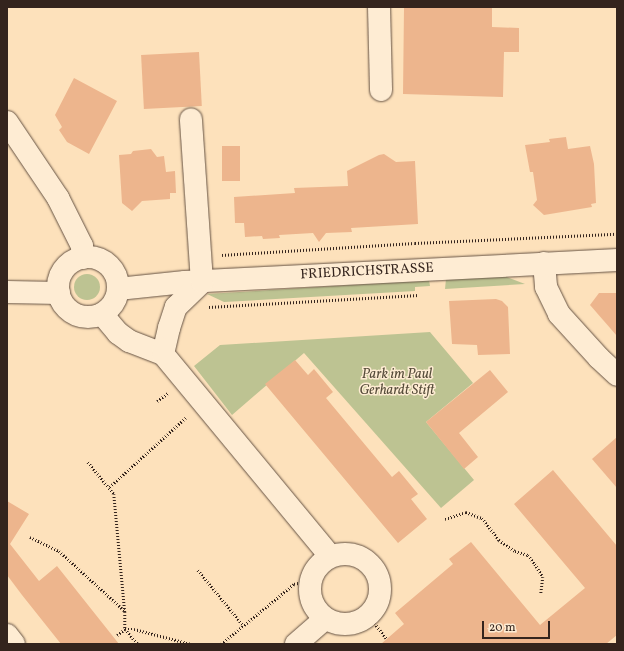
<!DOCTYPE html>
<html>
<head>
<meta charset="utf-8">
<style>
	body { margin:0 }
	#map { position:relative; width:624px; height:651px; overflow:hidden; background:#fde1bb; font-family:Vollkorn,serif }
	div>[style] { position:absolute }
	.green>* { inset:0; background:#bdc392 }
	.round { border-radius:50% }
	.building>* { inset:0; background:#edb58d; transform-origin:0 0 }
	.path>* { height:2.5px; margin-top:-1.25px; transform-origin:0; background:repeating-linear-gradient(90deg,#34241d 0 1px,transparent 0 3px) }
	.roads { filter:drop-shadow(0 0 1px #665344) drop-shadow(0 0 1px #665344) }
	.minor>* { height:22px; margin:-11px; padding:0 11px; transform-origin:11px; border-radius:11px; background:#feecd3 }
	.minor>.ring { margin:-11px; padding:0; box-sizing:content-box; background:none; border:22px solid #feecd3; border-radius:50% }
	span { translate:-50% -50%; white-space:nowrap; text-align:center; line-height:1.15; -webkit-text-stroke:3px #feecd3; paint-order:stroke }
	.street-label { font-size:14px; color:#34241d }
	.park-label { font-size:14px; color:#564c3a; font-style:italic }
	.frame { position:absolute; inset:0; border:8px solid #34241d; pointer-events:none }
	.scale { position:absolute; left:482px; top:621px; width:68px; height:18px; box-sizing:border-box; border:2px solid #34241d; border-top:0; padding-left:5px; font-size:12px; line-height:14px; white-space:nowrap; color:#34241d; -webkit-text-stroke:3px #feecd3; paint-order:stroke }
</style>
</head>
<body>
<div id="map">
	<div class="green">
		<div class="round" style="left:74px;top:274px;width:26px;height:26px"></div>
		<div style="clip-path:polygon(504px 276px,525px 284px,445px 289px,446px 279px)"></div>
		<div style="clip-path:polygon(429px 280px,430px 286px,415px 287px,415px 291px,224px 302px,207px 294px)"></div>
		<div style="clip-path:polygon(430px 332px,473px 383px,426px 422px,474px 480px,441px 508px,304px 353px,232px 415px,194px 366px,220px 345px)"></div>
	</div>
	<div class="building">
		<div style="clip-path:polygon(404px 7px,492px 7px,492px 27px,519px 28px,519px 52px,504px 52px,503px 97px,403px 94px)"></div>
		<div style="left:199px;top:52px;width:54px;height:58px;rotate:87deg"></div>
		<div style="clip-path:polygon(74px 78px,117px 101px,89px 154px,67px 142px,59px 130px,62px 127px,55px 115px)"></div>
		<div style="clip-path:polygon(566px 137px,568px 149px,590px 146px,594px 164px,596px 203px,591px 204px,592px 207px,544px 215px,533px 205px,537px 200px,533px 172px,530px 172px,525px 145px,550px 142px,549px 139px)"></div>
		<div style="left:222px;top:146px;width:18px;height:35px"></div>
		<div style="clip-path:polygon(151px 149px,157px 157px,164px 156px,166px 172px,175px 171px,176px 193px,170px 193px,170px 199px,142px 201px,132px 211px,122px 203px,119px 155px,131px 154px,133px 151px)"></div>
		<div style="clip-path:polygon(384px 154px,396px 162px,415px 161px,418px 224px,351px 228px,352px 232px,326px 233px,319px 242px,313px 233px,279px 235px,280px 238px,263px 239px,262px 236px,245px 237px,244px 223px,235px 223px,234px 197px,295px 193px,294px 188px,348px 186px,347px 171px,379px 155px)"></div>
		<div style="clip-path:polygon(599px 293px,617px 293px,617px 336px,590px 305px)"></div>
		<div style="clip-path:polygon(496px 299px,502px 301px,508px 307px,510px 354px,478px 355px,477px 345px,452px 344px,449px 301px)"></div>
		<div style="clip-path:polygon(295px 360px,308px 375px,314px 369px,333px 392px,326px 398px,392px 477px,399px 471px,418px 494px,411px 499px,427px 519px,398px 543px,265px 384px)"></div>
		<div style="clip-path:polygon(490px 370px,508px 392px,459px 433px,478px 457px,464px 469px,426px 422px)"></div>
		<div style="clip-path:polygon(617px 437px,617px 488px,592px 459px)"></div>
		<div style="clip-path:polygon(553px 470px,617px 546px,617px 635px,606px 644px,381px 644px,404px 624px,395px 613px,453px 564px,449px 559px,471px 542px,540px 625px,585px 588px,514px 504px)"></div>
		<div style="clip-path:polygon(7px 501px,29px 514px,10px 544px,39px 581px,57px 566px,119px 644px,61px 644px,22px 595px,7px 575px)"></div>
	</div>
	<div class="path">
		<div style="left:222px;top:255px;width:193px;rotate:-3.6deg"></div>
		<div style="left:415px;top:243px;width:202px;rotate:-2.6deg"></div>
		<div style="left:209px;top:307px;width:210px;rotate:-3.3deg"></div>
		<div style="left:157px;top:401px;width:14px;rotate:-36deg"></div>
		<div style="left:186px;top:418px;width:104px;rotate:137.7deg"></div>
		<div style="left:109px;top:488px;width:8px;rotate:50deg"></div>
		<div style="left:114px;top:494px;width:119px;rotate:84.7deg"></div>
		<div style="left:125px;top:612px;width:17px;rotate:90deg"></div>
		<div style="left:125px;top:629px;width:9px"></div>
		<div style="left:134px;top:629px;width:59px;rotate:14.7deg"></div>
		<div style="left:88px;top:462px;width:33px;rotate:51deg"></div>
		<div style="left:445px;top:519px;width:22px;rotate:-18deg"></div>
		<div style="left:466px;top:512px;width:17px;rotate:21deg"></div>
		<div style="left:482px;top:518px;width:28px;rotate:52deg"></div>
		<div style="left:499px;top:540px;width:19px;rotate:35deg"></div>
		<div style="left:515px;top:551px;width:14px;rotate:17deg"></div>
		<div style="left:528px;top:555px;width:11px;rotate:52deg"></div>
		<div style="left:535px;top:564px;width:15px;rotate:58deg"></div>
		<div style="left:543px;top:577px;width:17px;rotate:97deg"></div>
		<div style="left:30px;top:537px;width:32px;rotate:26deg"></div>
		<div style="left:59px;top:551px;width:89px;rotate:42.3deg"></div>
		<div style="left:198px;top:570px;width:71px;rotate:50.7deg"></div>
		<div style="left:369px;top:616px;width:29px;rotate:52deg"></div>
		<div style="left:117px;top:635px;width:10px;rotate:-37deg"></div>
		<div style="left:125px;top:629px;width:20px;rotate:49deg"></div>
		<div style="left:221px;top:644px;width:94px;rotate:-39.4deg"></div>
		<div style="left:294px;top:584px;width:16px;rotate:-14deg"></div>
	</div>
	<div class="roads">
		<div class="minor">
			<div style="left:379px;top:7px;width:83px;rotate:88.6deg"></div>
			<div style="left:7px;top:122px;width:92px;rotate:56.1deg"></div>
			<div style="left:58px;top:198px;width:54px;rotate:63.4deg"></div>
			<div style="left:82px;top:246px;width:12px;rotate:85deg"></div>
			<div class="ring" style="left:58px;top:257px;width:38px;height:38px"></div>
			<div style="left:544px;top:263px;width:24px;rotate:85deg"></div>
			<div style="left:546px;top:287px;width:30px;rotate:64deg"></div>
			<div style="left:559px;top:314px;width:59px;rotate:47.7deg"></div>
			<div style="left:599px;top:358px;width:25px;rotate:43deg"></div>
			<div style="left:118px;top:289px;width:67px;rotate:-6deg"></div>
			<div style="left:185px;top:282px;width:433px;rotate:-2.9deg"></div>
			<div style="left:7px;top:292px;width:52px;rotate:1.1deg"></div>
			<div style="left:102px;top:314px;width:25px;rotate:50deg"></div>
			<div style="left:118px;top:333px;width:14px;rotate:36deg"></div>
			<div style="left:129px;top:341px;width:36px;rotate:21deg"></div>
			<div style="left:163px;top:354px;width:262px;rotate:50.4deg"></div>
			<div style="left:163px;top:354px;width:27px;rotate:-77deg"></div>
			<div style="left:169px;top:328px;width:22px;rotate:-72deg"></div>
			<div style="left:176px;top:307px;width:36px;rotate:-44deg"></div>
			<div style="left:202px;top:282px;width:163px;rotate:-93.9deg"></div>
			<div class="ring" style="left:310px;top:554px;width:48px;height:48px"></div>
			<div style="left:7px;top:635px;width:11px;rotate:52deg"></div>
			<div style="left:296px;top:644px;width:38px;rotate:-41deg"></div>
		</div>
	</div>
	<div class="street-label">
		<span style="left:367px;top:272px;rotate:-3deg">FRIEDRICHSTRASSE</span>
	</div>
	<div class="park-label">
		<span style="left:397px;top:383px">Park im Paul<br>Gerhardt Stift</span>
	</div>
	<div class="frame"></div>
	<div class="scale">20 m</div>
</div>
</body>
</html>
